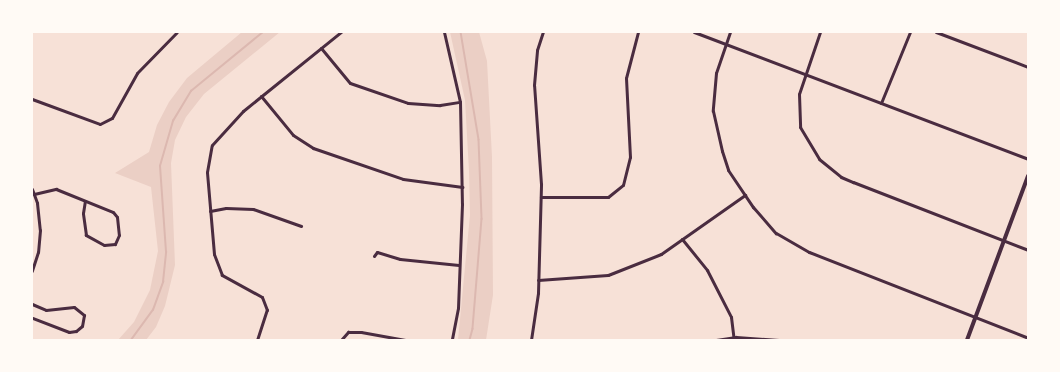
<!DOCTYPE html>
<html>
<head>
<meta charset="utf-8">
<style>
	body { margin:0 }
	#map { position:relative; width:1060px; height:372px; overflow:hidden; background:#f7e1d7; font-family:Ubuntu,sans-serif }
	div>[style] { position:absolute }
	.green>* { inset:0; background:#ebcfc5 }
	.stream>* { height:1.5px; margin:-0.75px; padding:0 0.75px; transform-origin:0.75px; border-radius:0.75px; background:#dcb8b0 }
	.minor>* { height:3px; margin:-1.5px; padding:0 1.5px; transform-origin:1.5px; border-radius:1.5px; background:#4a2c40 }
	.secondary>* { height:4px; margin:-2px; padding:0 2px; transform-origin:2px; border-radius:2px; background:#4a2c40 }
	span { translate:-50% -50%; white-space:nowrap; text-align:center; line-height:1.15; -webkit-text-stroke:3.5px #fffaf5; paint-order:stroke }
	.frame { position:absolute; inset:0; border:33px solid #fffaf5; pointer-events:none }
</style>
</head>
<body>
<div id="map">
	<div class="green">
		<div style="clip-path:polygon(242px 32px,280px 32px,204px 94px,186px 117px,175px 140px,171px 163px,175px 265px,165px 306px,156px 327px,146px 340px,118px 340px,134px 322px,150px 290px,158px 251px,151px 187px,115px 173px,149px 152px,157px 125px,169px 102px,187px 78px)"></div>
		<div style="clip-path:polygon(450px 32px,479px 32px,487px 61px,492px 157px,493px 295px,486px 340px,458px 340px,470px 215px,469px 171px,465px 100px)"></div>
	</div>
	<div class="stream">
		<div style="left:461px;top:32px;width:109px;rotate:80.5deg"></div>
		<div style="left:479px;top:140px;width:79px;rotate:87.8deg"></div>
		<div style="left:482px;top:219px;width:110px;rotate:94.7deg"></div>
		<div style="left:473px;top:329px;width:11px;rotate:105deg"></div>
		<div style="left:131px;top:340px;width:37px;rotate:-54deg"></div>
		<div style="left:153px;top:310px;width:30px;rotate:-70deg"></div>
		<div style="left:163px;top:282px;width:30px;rotate:-84deg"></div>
		<div style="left:166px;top:252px;width:86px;rotate:-94deg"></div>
		<div style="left:160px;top:166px;width:47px;rotate:-73.9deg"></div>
		<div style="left:173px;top:121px;width:35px;rotate:-59deg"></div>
		<div style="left:191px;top:91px;width:93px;rotate:-39.3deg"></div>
	</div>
	<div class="minor">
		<div style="left:444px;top:32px;width:72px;rotate:77.1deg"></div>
		<div style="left:460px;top:102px;width:102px;rotate:88.9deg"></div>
		<div style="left:462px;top:204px;width:104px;rotate:92.2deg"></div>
		<div style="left:458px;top:308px;width:33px;rotate:101deg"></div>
		<div style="left:694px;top:32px;width:357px;rotate:20.8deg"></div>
		<div style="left:730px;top:32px;width:43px;rotate:108.9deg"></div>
		<div style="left:716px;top:73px;width:38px;rotate:95deg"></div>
		<div style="left:713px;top:111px;width:41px;rotate:77.3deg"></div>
		<div style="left:722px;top:151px;width:20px;rotate:72deg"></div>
		<div style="left:728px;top:170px;width:45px;rotate:56deg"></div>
		<div style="left:753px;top:207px;width:35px;rotate:49deg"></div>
		<div style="left:776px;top:233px;width:38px;rotate:30deg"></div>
		<div style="left:809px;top:252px;width:235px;rotate:21.4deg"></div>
		<div style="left:820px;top:32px;width:65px;rotate:108.7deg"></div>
		<div style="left:799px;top:94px;width:33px;rotate:88deg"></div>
		<div style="left:800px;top:127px;width:37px;rotate:59deg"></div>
		<div style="left:819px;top:159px;width:28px;rotate:39deg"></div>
		<div style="left:841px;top:177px;width:13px;rotate:23deg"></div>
		<div style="left:853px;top:182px;width:188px;rotate:21.2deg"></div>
		<div style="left:936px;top:32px;width:98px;rotate:20.8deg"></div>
		<div style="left:321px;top:48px;width:45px;rotate:50.4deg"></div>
		<div style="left:350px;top:83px;width:61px;rotate:19deg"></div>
		<div style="left:408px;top:103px;width:32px;rotate:4deg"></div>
		<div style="left:440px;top:105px;width:20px;rotate:-9deg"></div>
		<div style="left:261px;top:96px;width:50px;rotate:50.6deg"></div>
		<div style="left:293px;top:135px;width:24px;rotate:33deg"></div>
		<div style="left:313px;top:148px;width:95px;rotate:19deg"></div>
		<div style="left:403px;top:179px;width:60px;rotate:7.7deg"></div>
		<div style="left:32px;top:99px;width:72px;rotate:20.2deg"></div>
		<div style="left:100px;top:124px;width:13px;rotate:-27deg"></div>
		<div style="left:112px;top:118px;width:51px;rotate:-60.9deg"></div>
		<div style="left:137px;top:73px;width:57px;rotate:-45.7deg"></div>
		<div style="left:881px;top:103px;width:77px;rotate:-67.8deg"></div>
		<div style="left:32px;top:189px;width:15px;rotate:70deg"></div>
		<div style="left:37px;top:203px;width:27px;rotate:84deg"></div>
		<div style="left:40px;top:230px;width:22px;rotate:95deg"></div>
		<div style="left:38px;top:252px;width:20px;rotate:108deg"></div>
		<div style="left:34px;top:194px;width:23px;rotate:-13deg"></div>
		<div style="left:56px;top:189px;width:61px;rotate:22deg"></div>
		<div style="left:113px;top:212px;width:6px;rotate:51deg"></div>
		<div style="left:117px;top:217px;width:18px;rotate:84deg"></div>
		<div style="left:119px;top:235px;width:10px;rotate:114deg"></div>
		<div style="left:115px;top:244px;width:11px;rotate:175deg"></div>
		<div style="left:104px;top:245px;width:21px;rotate:-151deg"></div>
		<div style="left:86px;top:235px;width:22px;rotate:-98deg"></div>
		<div style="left:83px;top:213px;width:12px;rotate:-81deg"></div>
		<div style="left:541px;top:197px;width:67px"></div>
		<div style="left:608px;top:197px;width:19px;rotate:-39deg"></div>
		<div style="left:623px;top:185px;width:29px;rotate:-76deg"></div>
		<div style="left:630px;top:157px;width:79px;rotate:-92.9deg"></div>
		<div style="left:626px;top:78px;width:48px;rotate:-75.4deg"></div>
		<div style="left:210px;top:211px;width:16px;rotate:-11deg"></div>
		<div style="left:226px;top:208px;width:27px;rotate:2deg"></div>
		<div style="left:253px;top:209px;width:51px;rotate:19.5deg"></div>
		<div style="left:682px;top:239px;width:40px;rotate:51deg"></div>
		<div style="left:707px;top:270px;width:53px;rotate:62.9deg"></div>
		<div style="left:731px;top:317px;width:23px;rotate:83deg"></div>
		<div style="left:374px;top:256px;width:5px;rotate:-53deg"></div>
		<div style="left:377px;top:252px;width:24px;rotate:17deg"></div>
		<div style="left:400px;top:259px;width:59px;rotate:5.8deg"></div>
		<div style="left:538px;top:280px;width:70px;rotate:-4.1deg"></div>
		<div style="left:608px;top:275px;width:57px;rotate:-21.6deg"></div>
		<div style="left:661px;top:254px;width:103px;rotate:-35.1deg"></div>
		<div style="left:32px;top:304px;width:15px;rotate:23deg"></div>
		<div style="left:46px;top:310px;width:28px;rotate:-6deg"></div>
		<div style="left:74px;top:307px;width:13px;rotate:39deg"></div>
		<div style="left:84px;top:315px;width:11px;rotate:100deg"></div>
		<div style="left:82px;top:326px;width:8px;rotate:140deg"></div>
		<div style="left:76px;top:331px;width:7px;rotate:172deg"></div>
		<div style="left:69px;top:332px;width:40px;rotate:-159deg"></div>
		<div style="left:257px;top:340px;width:32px;rotate:-72deg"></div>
		<div style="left:267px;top:310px;width:14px;rotate:-111deg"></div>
		<div style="left:262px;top:297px;width:46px;rotate:-151.2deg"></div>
		<div style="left:222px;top:275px;width:22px;rotate:-111deg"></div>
		<div style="left:214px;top:254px;width:82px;rotate:-94.9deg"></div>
		<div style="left:207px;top:172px;width:27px;rotate:-80deg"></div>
		<div style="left:212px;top:145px;width:46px;rotate:-47.6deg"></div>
		<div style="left:243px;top:111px;width:126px;rotate:-38.9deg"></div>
		<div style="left:341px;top:340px;width:11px;rotate:-49deg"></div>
		<div style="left:348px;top:332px;width:13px"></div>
		<div style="left:361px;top:332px;width:45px;rotate:10.3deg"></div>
		<div style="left:531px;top:340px;width:48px;rotate:-81.5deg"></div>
		<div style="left:538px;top:293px;width:109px;rotate:-88.4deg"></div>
		<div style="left:541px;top:184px;width:99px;rotate:-94deg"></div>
		<div style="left:534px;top:85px;width:35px;rotate:-85deg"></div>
		<div style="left:537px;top:50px;width:19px;rotate:-72deg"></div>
		<div style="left:716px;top:340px;width:20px;rotate:-9deg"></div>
		<div style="left:736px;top:337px;width:43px;rotate:4deg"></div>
	</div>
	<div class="secondary">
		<div style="left:967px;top:340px;width:175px;rotate:-69.6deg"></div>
	</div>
	<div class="frame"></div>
</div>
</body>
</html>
